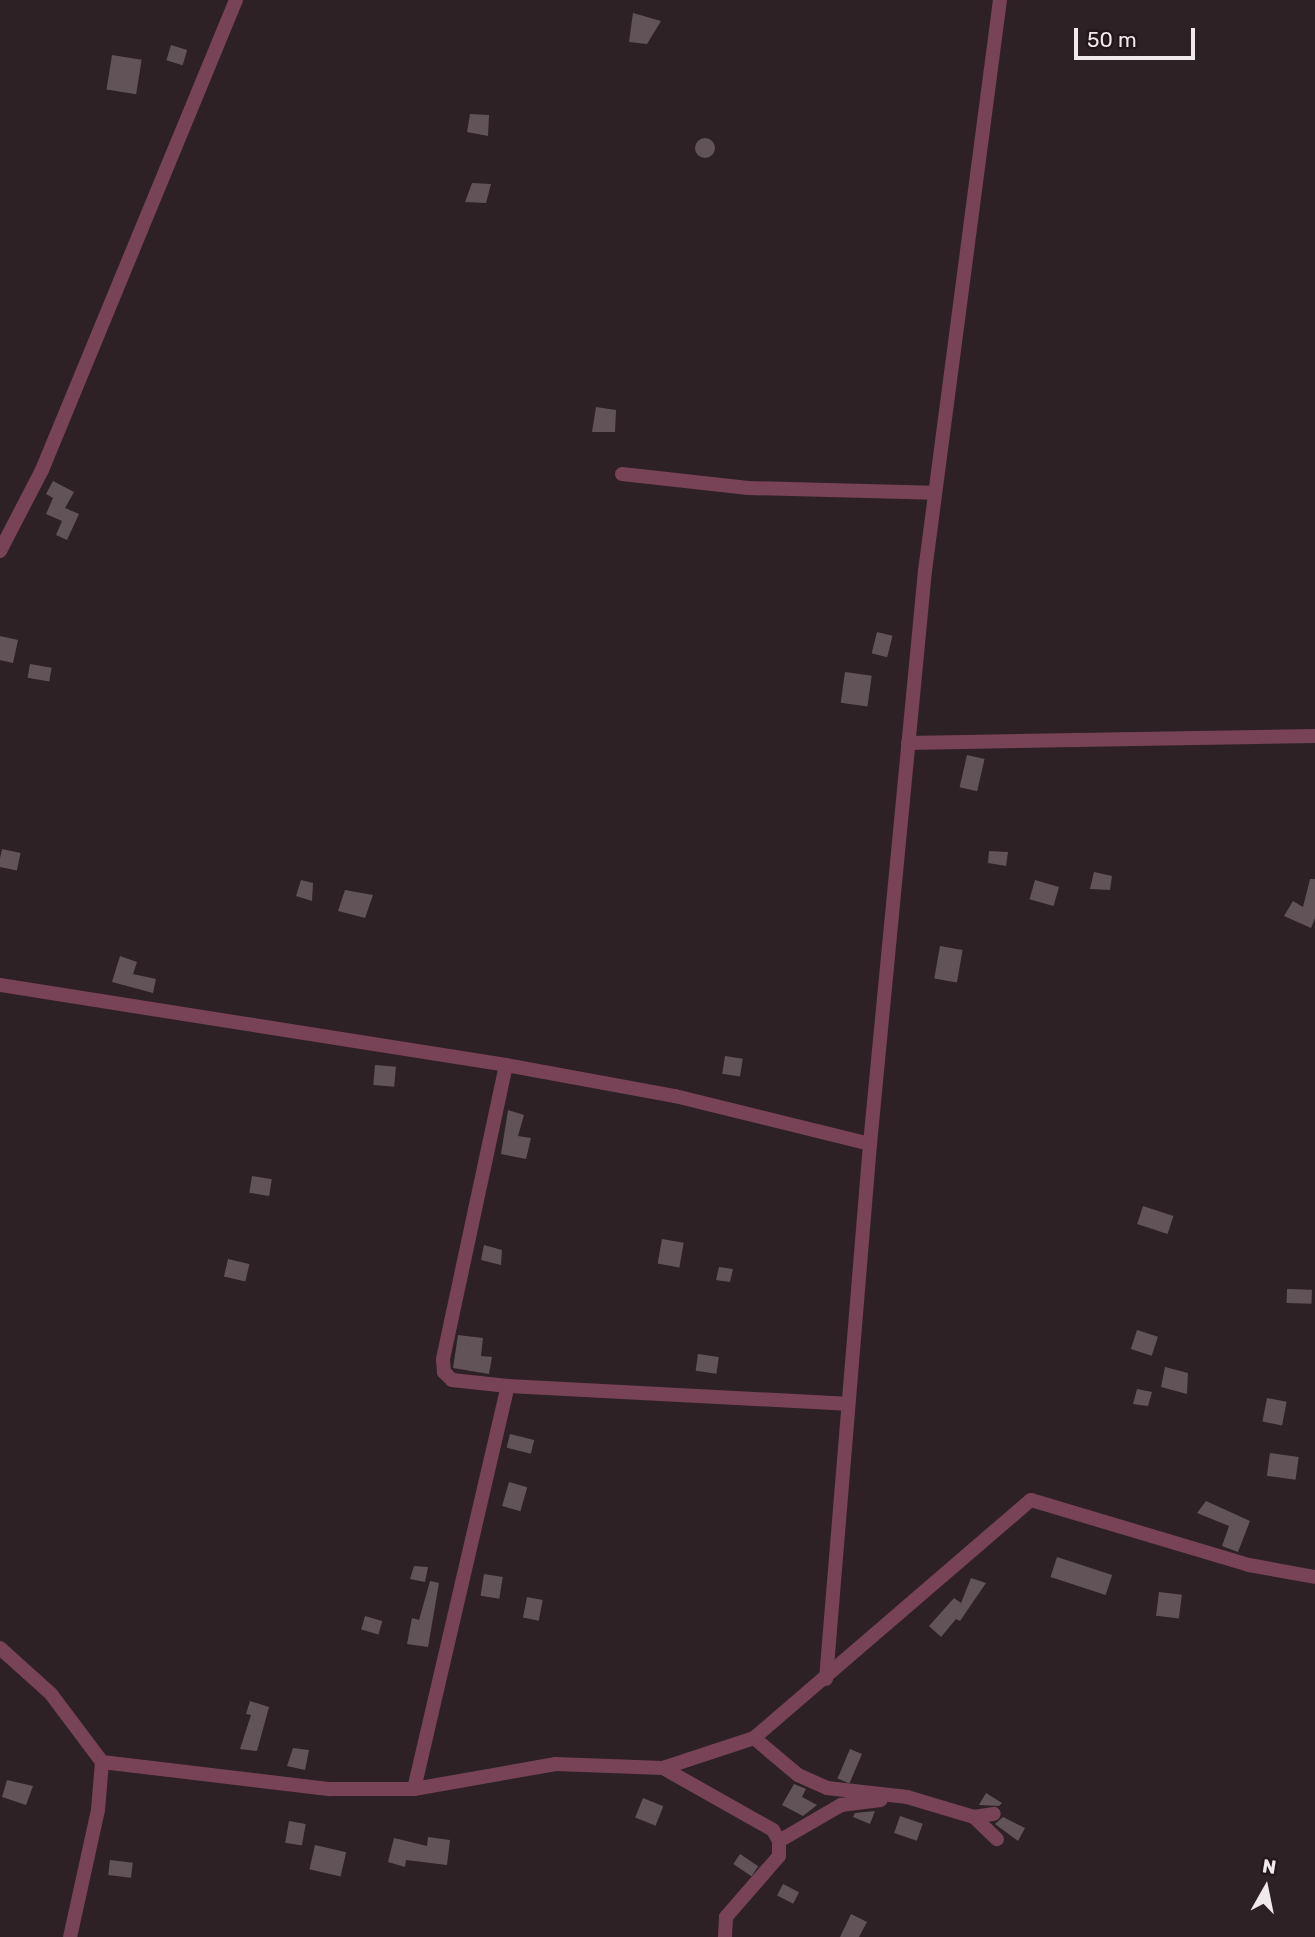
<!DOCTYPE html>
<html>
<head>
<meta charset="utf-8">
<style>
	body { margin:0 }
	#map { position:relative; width:1315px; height:1937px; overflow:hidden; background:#2d2125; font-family:Rubik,sans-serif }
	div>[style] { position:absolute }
	.building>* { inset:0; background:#625358; transform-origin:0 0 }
	.round { border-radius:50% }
	.minor>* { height:14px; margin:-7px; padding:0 7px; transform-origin:7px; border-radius:7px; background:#784257 }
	span { translate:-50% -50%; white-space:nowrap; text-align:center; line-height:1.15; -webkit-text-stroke:6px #23171c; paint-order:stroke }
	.north { position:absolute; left:1231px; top:1853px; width:70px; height:70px; -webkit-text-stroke:5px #23171c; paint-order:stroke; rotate:9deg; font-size:19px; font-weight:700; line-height:28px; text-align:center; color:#f2e9ec }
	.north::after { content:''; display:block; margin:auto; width:24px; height:32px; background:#f2e9ec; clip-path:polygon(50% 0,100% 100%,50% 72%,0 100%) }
	.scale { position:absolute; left:1074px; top:28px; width:121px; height:32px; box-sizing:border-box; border:4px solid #f2e9ec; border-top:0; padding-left:9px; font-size:21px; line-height:24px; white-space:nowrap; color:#f2e9ec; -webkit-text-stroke:5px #23171c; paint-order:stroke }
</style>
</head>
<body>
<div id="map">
	<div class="building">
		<div style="clip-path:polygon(633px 13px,661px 21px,647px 44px,629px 42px)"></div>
		<div style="left:171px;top:45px;width:17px;height:16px;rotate:17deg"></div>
		<div style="left:112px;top:55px;width:30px;height:35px;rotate:9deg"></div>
		<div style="clip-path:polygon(470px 114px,489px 115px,488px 136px,467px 132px)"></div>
		<div class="round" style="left:695px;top:138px;width:20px;height:20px"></div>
		<div style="clip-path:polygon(472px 183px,491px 184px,486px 203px,465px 202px)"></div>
		<div style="clip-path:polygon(596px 407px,616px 410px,615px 432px,592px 432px)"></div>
		<div style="clip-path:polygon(53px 481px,74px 492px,65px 508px,79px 514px,67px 540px,56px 535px,62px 521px,46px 514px,53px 498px,46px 494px)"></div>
		<div style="left:877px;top:632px;width:16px;height:22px;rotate:14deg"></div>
		<div style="clip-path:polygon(0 636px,18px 640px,13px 663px,0 660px)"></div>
		<div style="left:30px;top:664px;width:22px;height:14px;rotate:10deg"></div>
		<div style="left:845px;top:672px;width:27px;height:31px;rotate:8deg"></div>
		<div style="left:967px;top:755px;width:18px;height:33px;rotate:13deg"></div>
		<div style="left:2px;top:849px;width:19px;height:18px;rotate:12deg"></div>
		<div style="clip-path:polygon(989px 851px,1008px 852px,1006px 866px,988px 863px)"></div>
		<div style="clip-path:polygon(1094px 872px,1112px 876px,1110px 890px,1090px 889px)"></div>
		<div style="clip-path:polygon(1310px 879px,1315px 879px,1315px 918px,1311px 928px,1284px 916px,1293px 901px,1303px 907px)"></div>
		<div style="clip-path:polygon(301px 880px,313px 883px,312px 901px,296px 896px)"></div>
		<div style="left:1035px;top:880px;width:25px;height:20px;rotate:16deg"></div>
		<div style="clip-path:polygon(345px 890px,373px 895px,365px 918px,338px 911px)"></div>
		<div style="left:940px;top:946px;width:23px;height:33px;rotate:10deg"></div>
		<div style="clip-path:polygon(120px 956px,137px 962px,133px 974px,156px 979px,153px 993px,112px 982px)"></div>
		<div style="left:725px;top:1056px;width:18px;height:18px;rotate:9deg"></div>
		<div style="left:375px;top:1065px;width:21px;height:20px;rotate:5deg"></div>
		<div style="clip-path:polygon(508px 1110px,524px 1115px,518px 1136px,531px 1138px,526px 1159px,501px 1154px)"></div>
		<div style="left:252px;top:1176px;width:20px;height:17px;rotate:9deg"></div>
		<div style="left:1143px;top:1206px;width:32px;height:19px;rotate:18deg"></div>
		<div style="left:662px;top:1239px;width:22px;height:25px;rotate:10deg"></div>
		<div style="clip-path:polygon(484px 1245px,502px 1250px,501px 1265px,481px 1260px)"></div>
		<div style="left:228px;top:1259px;width:22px;height:18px;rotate:13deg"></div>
		<div style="clip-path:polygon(719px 1267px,733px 1269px,730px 1282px,716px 1280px)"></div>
		<div style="left:1287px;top:1289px;width:25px;height:14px;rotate:2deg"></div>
		<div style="left:1137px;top:1330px;width:22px;height:20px;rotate:18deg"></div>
		<div style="clip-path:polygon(458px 1335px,483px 1338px,481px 1356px,492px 1357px,489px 1374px,453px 1368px)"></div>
		<div style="left:698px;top:1354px;width:21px;height:17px;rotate:8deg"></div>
		<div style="clip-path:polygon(1165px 1367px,1188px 1373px,1187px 1394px,1161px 1387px)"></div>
		<div style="clip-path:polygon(1137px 1389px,1152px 1392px,1148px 1406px,1133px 1404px)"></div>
		<div style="left:1267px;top:1398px;width:20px;height:24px;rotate:11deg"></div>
		<div style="left:510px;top:1434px;width:25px;height:14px;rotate:14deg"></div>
		<div style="left:1270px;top:1453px;width:29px;height:23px;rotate:8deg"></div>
		<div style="left:509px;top:1482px;width:19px;height:25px;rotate:16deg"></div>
		<div style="clip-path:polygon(1206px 1501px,1250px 1521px,1238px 1552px,1222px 1546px,1229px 1526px,1197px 1513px)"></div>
		<div style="left:1057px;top:1557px;width:58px;height:21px;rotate:18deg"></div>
		<div style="clip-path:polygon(414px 1566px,428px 1567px,425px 1582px,410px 1579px)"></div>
		<div style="left:484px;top:1574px;width:19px;height:22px;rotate:9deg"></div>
		<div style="clip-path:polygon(971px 1578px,986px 1583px,960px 1621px,956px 1619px,941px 1637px,929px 1626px,954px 1598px,961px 1603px)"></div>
		<div style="clip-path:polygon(430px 1581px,439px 1583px,428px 1647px,407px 1644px,412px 1618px,419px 1620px)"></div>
		<div style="left:1159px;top:1592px;width:23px;height:24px;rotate:7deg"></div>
		<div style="left:527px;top:1597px;width:16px;height:21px;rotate:11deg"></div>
		<div style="left:365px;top:1616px;width:18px;height:14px;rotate:16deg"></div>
		<div style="clip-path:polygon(250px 1701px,269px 1707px,257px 1751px,240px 1749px,251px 1715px,246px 1714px)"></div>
		<div style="clip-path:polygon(293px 1748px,309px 1750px,305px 1770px,287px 1766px)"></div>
		<div style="left:850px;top:1749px;width:13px;height:32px;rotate:23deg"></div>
		<div style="clip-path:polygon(7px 1780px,33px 1786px,26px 1805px,2px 1797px)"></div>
		<div style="clip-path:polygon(794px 1784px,806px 1789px,802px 1797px,817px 1805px,803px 1816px,782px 1805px)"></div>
		<div style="clip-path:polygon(986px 1793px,1002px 1803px,999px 1806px,979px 1805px)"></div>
		<div style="left:643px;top:1798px;width:22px;height:21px;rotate:22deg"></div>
		<div style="clip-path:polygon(875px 1811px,870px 1824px,853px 1817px,855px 1813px)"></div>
		<div style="left:900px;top:1816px;width:24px;height:18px;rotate:19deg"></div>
		<div style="clip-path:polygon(1003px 1817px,1025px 1828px,1018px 1841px,995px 1824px)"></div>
		<div style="left:289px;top:1821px;width:17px;height:22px;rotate:10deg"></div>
		<div style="clip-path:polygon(428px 1837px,450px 1840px,447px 1865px,406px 1860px,405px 1867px,388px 1862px,394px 1838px,427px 1846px)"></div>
		<div style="left:315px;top:1845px;width:32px;height:25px;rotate:13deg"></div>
		<div style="left:740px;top:1854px;width:22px;height:12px;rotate:34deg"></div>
		<div style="left:110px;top:1860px;width:23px;height:15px;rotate:7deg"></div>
		<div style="left:783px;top:1884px;width:18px;height:13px;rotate:27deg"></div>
		<div style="clip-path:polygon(851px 1914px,867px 1922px,859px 1937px,840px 1937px)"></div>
	</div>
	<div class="minor">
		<div style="left:622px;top:474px;width:127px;rotate:6.3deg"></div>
		<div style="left:748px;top:488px;width:185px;rotate:1.5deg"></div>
		<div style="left:0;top:551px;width:91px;rotate:-62.6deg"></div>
		<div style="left:42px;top:470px;width:508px;rotate:-67.57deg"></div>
		<div style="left:908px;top:743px;width:407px;rotate:-1deg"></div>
		<div style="left:0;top:985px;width:512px;rotate:8.98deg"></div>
		<div style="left:506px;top:1065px;width:301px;rotate:102.1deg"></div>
		<div style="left:443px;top:1359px;width:13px;rotate:86deg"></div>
		<div style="left:444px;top:1372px;width:11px;rotate:45deg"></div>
		<div style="left:452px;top:1380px;width:56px;rotate:6.1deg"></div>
		<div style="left:506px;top:1065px;width:172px;rotate:10.4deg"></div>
		<div style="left:675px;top:1096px;width:201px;rotate:13.8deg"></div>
		<div style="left:0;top:1648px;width:69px;rotate:42deg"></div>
		<div style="left:51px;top:1694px;width:85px;rotate:53.1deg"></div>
		<div style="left:102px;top:1762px;width:48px;rotate:94.8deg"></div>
		<div style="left:98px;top:1810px;width:130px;rotate:102.4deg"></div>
		<div style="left:826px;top:1679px;width:537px;rotate:-85.3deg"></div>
		<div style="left:870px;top:1144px;width:576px;rotate:-84.52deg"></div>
		<div style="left:925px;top:571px;width:576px;rotate:-82.52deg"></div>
		<div style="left:754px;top:1738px;width:57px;rotate:40.1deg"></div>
		<div style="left:798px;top:1775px;width:32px;rotate:24deg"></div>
		<div style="left:827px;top:1788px;width:81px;rotate:6.4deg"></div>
		<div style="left:907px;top:1797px;width:70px;rotate:16.6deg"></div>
		<div style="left:974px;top:1817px;width:32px;rotate:44deg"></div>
		<div style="left:102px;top:1762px;width:230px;rotate:6.8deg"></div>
		<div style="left:330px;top:1789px;width:84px"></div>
		<div style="left:414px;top:1789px;width:144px;rotate:-10deg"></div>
		<div style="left:556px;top:1764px;width:107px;rotate:2.1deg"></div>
		<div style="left:663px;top:1768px;width:96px;rotate:-18.2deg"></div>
		<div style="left:754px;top:1738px;width:365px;rotate:-40.7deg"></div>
		<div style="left:1031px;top:1500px;width:227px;rotate:16.6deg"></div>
		<div style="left:1249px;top:1565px;width:67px;rotate:10.3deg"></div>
		<div style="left:663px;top:1768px;width:126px;rotate:29.4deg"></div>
		<div style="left:773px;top:1830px;width:13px;rotate:61deg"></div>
		<div style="left:779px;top:1841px;width:15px;rotate:90deg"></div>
		<div style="left:779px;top:1856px;width:81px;rotate:131deg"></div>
		<div style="left:726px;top:1917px;width:20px;rotate:93deg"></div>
		<div style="left:414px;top:1789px;width:414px;rotate:-76.9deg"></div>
		<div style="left:508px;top:1386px;width:339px;rotate:3deg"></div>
		<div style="left:974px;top:1817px;width:20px;rotate:-9deg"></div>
		<div style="left:779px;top:1841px;width:72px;rotate:-30.1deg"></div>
		<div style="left:841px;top:1805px;width:40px;rotate:-7.1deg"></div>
	</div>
	<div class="north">N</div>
	<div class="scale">50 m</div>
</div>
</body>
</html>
